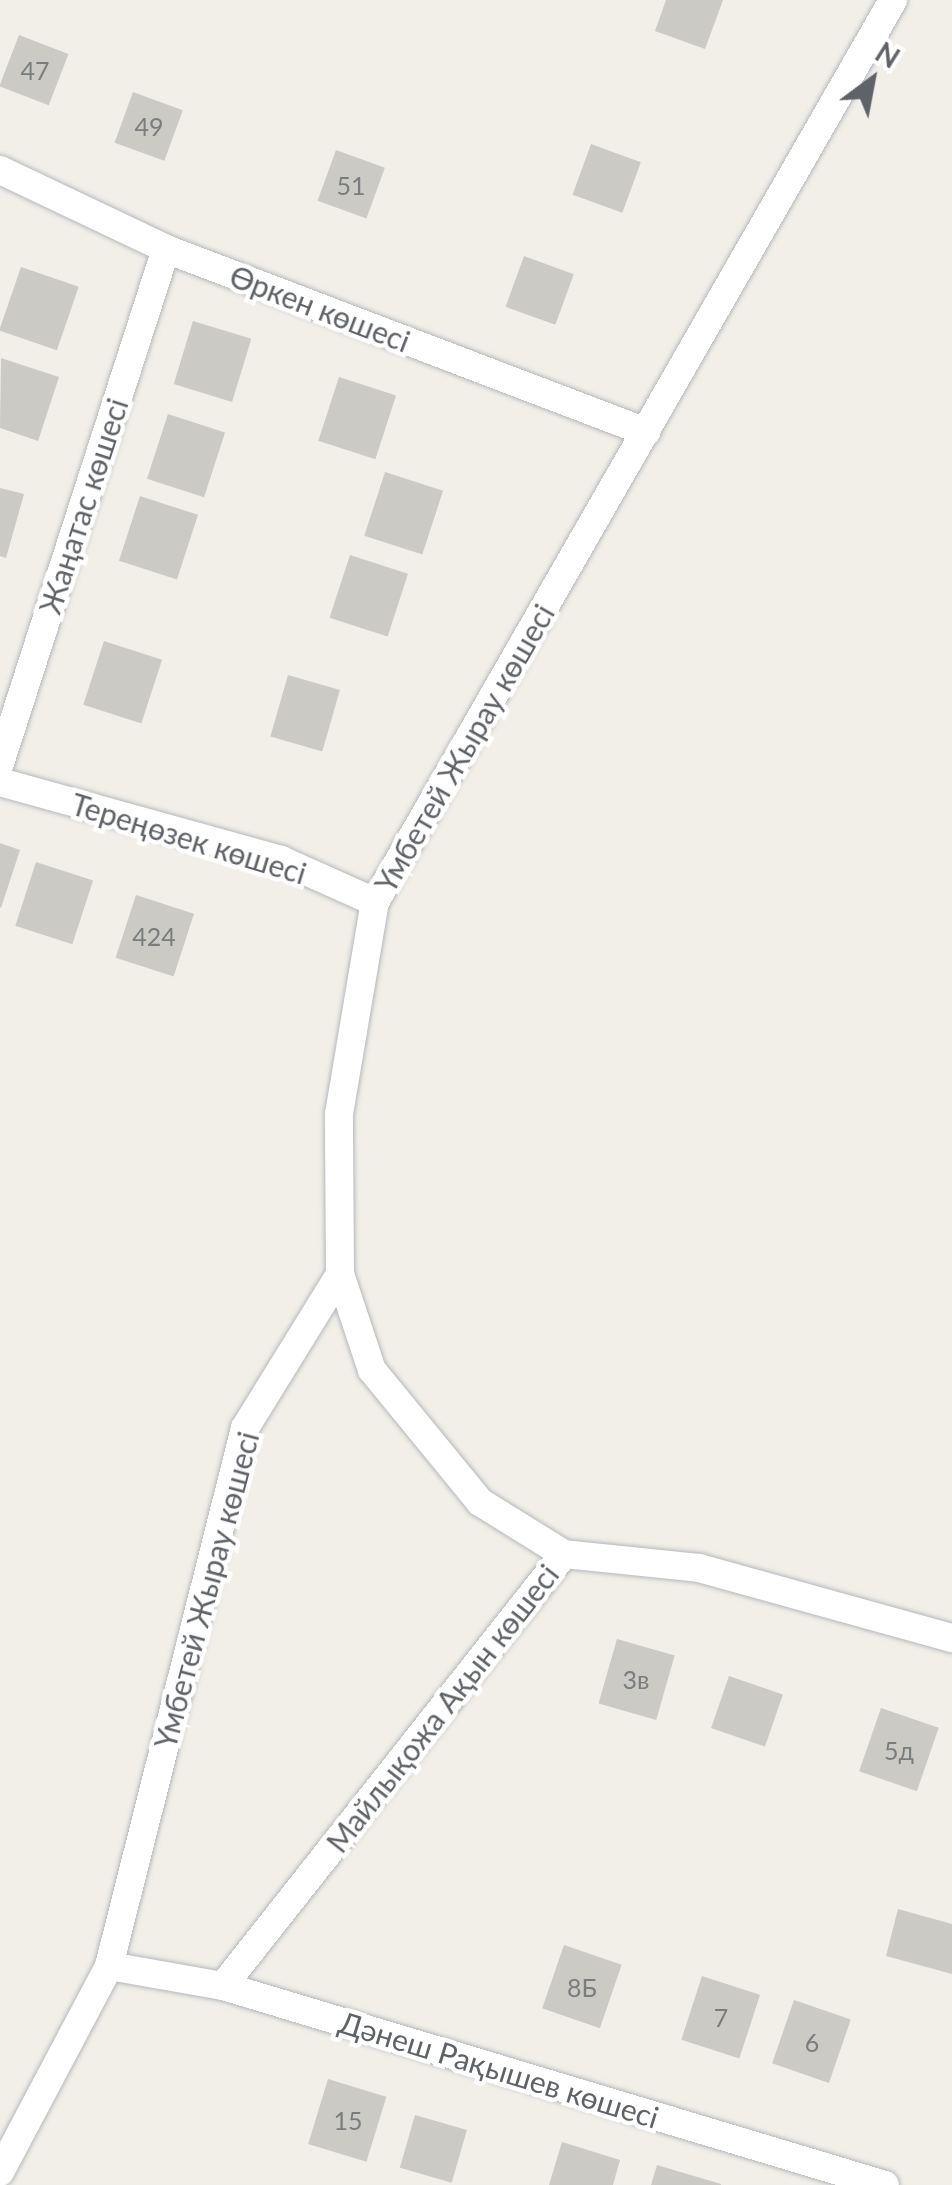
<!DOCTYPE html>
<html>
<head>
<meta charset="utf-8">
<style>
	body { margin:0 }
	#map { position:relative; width:952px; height:2185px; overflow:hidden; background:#f1efe8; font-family:Lato,sans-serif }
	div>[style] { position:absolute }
	.building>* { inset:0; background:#cccac5; transform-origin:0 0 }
	.roads { filter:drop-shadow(0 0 2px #b5b8bc) drop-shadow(0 0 2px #b5b8bc) }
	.minor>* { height:28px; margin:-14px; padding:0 14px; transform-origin:14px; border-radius:14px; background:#fff }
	span { translate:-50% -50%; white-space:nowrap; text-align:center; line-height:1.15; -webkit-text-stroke:9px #fff; paint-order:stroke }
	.number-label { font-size:25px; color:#7a7d7f }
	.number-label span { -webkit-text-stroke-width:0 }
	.street-label { font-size:30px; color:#5f6368 }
	.north { position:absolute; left:822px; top:30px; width:100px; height:100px; -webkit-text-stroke:8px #fff; paint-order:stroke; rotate:32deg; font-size:28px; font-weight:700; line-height:40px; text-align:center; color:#5f6368 }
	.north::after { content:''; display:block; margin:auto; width:35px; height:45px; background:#5f6368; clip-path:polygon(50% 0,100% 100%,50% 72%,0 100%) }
</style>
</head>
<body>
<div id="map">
	<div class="building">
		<div style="clip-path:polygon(666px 0,723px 0,705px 49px,655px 31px)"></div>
		<div style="left:19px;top:35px;width:53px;height:55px;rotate:21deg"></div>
		<div style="left:133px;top:92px;width:53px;height:54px;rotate:20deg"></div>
		<div style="left:591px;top:144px;width:53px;height:54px;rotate:20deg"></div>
		<div style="left:336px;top:150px;width:52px;height:54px;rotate:20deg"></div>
		<div style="left:524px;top:256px;width:53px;height:54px;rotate:20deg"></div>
		<div style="left:21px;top:267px;width:61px;height:67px;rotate:19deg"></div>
		<div style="left:193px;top:321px;width:61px;height:66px;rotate:17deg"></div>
		<div style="clip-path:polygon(1px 358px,59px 377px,38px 441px,0 428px)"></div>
		<div style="left:339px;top:377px;width:60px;height:67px;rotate:18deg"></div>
		<div style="left:168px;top:414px;width:60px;height:68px;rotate:18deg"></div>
		<div style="left:385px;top:472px;width:61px;height:67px;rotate:18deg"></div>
		<div style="clip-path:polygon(0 488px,24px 494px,6px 558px,0 556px)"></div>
		<div style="left:140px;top:496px;width:61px;height:68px;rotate:18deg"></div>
		<div style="left:350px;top:555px;width:61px;height:66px;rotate:18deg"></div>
		<div style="left:104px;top:641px;width:61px;height:67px;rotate:18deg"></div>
		<div style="left:288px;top:675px;width:54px;height:64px;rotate:16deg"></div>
		<div style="clip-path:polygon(0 843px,20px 850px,1px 908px,0 907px)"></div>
		<div style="left:36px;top:862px;width:60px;height:67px;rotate:18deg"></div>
		<div style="left:136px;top:895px;width:61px;height:66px;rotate:18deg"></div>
		<div style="left:617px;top:1639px;width:60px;height:67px;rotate:16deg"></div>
		<div style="left:729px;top:1676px;width:57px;height:55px;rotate:19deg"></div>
		<div style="left:881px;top:1708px;width:61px;height:67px;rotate:19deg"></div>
		<div style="clip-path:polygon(898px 1909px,952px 1924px,952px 1974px,886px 1956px)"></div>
		<div style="left:564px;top:1945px;width:61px;height:67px;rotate:19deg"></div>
		<div style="left:702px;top:1976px;width:61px;height:67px;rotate:18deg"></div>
		<div style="left:794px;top:2000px;width:60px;height:67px;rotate:19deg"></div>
		<div style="left:328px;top:2079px;width:61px;height:68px;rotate:17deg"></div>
		<div style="left:415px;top:2115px;width:54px;height:55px;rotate:16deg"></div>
		<div style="clip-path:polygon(562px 2142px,620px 2160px,613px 2185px,549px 2185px)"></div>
		<div style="clip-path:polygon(657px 2165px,721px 2184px,721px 2185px,651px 2185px)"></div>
	</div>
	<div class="roads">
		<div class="minor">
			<div style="left:0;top:170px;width:184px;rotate:25.4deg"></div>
			<div style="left:166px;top:249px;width:514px;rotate:20.87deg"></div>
			<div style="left:0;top:763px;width:540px;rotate:-72.1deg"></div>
			<div style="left:0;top:782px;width:292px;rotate:15.5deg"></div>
			<div style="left:281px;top:860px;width:103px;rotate:24.1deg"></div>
			<div style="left:340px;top:1274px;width:101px;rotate:71.6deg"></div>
			<div style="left:372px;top:1370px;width:171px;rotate:50.7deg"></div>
			<div style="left:480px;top:1502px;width:99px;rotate:31.8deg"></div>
			<div style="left:109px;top:1966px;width:116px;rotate:10deg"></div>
			<div style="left:223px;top:1986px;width:691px;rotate:16.73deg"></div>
			<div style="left:223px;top:1986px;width:550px;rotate:-51.71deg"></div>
			<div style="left:564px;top:1554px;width:136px;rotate:5.9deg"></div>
			<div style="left:699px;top:1568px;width:263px;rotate:15.5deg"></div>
			<div style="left:0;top:2172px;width:233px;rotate:-62.1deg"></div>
			<div style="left:109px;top:1966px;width:555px;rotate:-75.81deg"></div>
			<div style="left:245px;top:1428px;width:181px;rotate:-58.3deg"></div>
			<div style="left:340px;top:1274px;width:160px;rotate:-90.4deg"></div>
			<div style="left:339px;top:1114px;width:215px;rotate:-80.4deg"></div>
			<div style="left:375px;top:902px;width:1040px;rotate:-60.13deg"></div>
		</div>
	</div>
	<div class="number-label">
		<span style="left:35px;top:70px">47</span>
		<span style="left:149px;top:126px">49</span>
		<span style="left:351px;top:185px">51</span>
		<span style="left:154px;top:936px">424</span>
		<span style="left:636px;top:1679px">3в</span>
		<span style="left:899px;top:1750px">5д</span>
		<span style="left:582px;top:1987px">8Б</span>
		<span style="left:721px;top:2017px">7</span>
		<span style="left:812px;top:2042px">6</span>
		<span style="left:348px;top:2120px">15</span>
	</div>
	<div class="street-label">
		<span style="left:320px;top:308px;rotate:21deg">Өркен көшесі</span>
		<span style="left:83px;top:506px;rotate:-72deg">Жаңатас көшесі</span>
		<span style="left:464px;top:748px;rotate:-60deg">Үмбетей Жырау көшесі</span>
		<span style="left:189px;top:838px;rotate:17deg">Тереңөзек көшесі</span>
		<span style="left:206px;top:1590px;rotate:-75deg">Үмбетей Жырау көшесі</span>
		<span style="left:442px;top:1708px;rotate:-52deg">Майлықожа Ақын көшесі</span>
		<span style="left:499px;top:2069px;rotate:17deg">Дәнеш Рақышев көшесі</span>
	</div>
	<div class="north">N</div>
</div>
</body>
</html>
